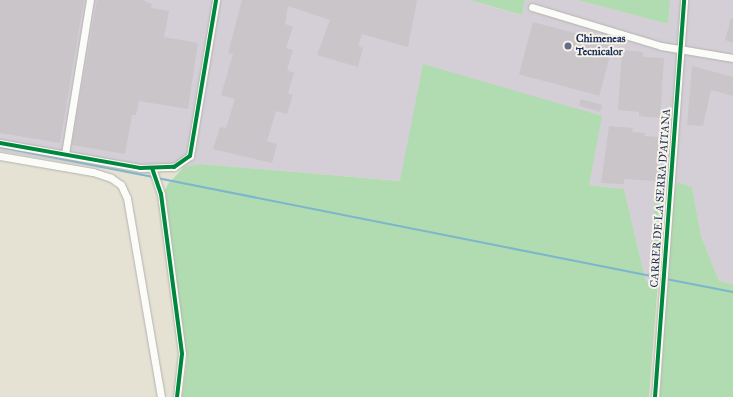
<!DOCTYPE html>
<html>
<head>
<meta charset="utf-8">
<style>
	body { margin:0 }
	#map { position:relative; width:733px; height:397px; overflow:hidden; background:#e6e2d3; font-family:"IM FELL Great Primer",serif }
	div>[style] { position:absolute }
	.industrial>* { inset:0; background:#d4cfd7 }
	.green>* { inset:0; background:#b1dbb0 }
	.stream>* { height:2px; margin:-1px; padding:0 1px; transform-origin:1px; border-radius:1px; background:#7cb6cd }
	.building>* { inset:0; background:#cac5c9; transform-origin:0 0 }
	.roads { filter:drop-shadow(0 0 1px #b3b3ae) drop-shadow(0 0 1px #b3b3ae) }
	.minor>* { height:7px; margin:-3.5px; padding:0 3.5px; transform-origin:3.5px; border-radius:3.5px; background:#fbfbf8 }
	.cycleway>* { height:4px; margin:-2px; padding:0 2px; transform-origin:2px; border-radius:2px; background:#00873e }
	.dots>* { width:11px; height:11px; translate:-50% -50%; box-sizing:border-box; border:2px solid #f7f3e8; border-radius:50% }
	span { translate:-50% -50%; white-space:nowrap; text-align:center; line-height:1.15; -webkit-text-stroke:4px #f7f3e8; paint-order:stroke }
	.poi-label { font-size:11px; color:#1b2f5e; font-weight:700 }
	.left { translate:0 -50%; text-align:left }
	.street-label { font-size:11px; color:#1b2f5e }
</style>
</head>
<body>
<div id="map">
	<div class="industrial">
		<div style="clip-path:polygon(0 0,470px 0,521px 15px,525px 0,577px 0,668px 24px,670px 0,733px 0,733px 284px,719px 281px,701px 236px,692px 187px,677px 182px,672px 202px,665px 192px,655px 192px,650px 282px,646px 282px,624px 189px,589px 185px,423px 65px,401px 181px,201px 164px,142px 175px,0 151px)"></div>
	</div>
	<div class="green">
		<div style="clip-path:polygon(470px 0,525px 0,522px 15px)"></div>
		<div style="clip-path:polygon(577px 0,670px 0,668px 24px)"></div>
		<div style="clip-path:polygon(423px 64px,602px 116px,589px 185px,624px 189px,646px 282px,650px 282px,655px 191px,665px 192px,649px 397px,182px 397px,187px 359px,164px 192px,168px 184px,184px 167px,201px 164px,400px 181px)"></div>
		<div style="clip-path:polygon(677px 182px,692px 187px,701px 236px,719px 281px,733px 284px,733px 397px,660px 397px,672px 202px)"></div>
	</div>
	<div class="stream">
		<div style="left:0;top:147px;width:156px;rotate:11.1deg"></div>
		<div style="left:157px;top:178px;width:514px;rotate:11.22deg"></div>
		<div style="left:666px;top:279px;width:68px;rotate:11deg"></div>
	</div>
	<div class="building">
		<div style="clip-path:polygon(0 0,84px 0,60px 143px,0 133px)"></div>
		<div style="clip-path:polygon(97px 0,142px 0,152px 4px,151px 8px,169px 11px,164px 37px,198px 43px,188px 109px,139px 101px,136px 115px,132px 115px,125px 154px,72px 145px)"></div>
		<div style="clip-path:polygon(242px 0,417px 0,408px 47px,362px 34px,358px 46px,363px 48px,358px 67px,317px 55px,330px 20px,288px 6px,285px 24px,293px 27px,286px 48px,293px 50px,287px 70px,294px 73px,288px 93px,293px 95px,287px 114px,276px 111px,267px 141px,277px 144px,272px 163px,213px 149px,220px 127px,226px 128px,235px 99px,221px 95px,233px 54px,228px 53px)"></div>
		<div style="clip-path:polygon(731px 18px,733px 19px,733px 43px,725px 40px)"></div>
		<div style="left:533px;top:22px;width:83px;height:54px;rotate:15deg"></div>
		<div style="clip-path:polygon(622px 50px,643px 52px,643px 57px,664px 58px,660px 118px,639px 116px,639px 112px,618px 110px)"></div>
		<div style="clip-path:polygon(692px 66px,733px 77px,733px 96px,711px 90px,703px 126px,687px 125px)"></div>
		<div style="left:581px;top:99px;width:22px;height:7px;rotate:16deg"></div>
		<div style="clip-path:polygon(609px 126px,633px 128px,632px 132px,645px 133px,645px 136px,659px 137px,656px 181px,624px 179px,624px 184px,601px 183px)"></div>
	</div>
	<div class="roads">
		<div class="minor">
			<div style="left:532px;top:7px;width:135px;rotate:16.8deg"></div>
			<div style="left:661px;top:46px;width:73px;rotate:9.5deg"></div>
			<div style="left:0;top:143px;width:142px;rotate:10.1deg"></div>
			<div style="left:140px;top:168px;width:34px;rotate:-2deg"></div>
			<div style="left:174px;top:167px;width:19px;rotate:-35deg"></div>
			<div style="left:190px;top:156px;width:158px;rotate:-80.5deg"></div>
			<div style="left:65px;top:154px;width:156px;rotate:-80.8deg"></div>
			<div style="left:0;top:156px;width:94px;rotate:9.8deg"></div>
			<div style="left:93px;top:172px;width:19px;rotate:18deg"></div>
			<div style="left:111px;top:178px;width:12px;rotate:35deg"></div>
			<div style="left:121px;top:185px;width:14px;rotate:65deg"></div>
			<div style="left:127px;top:198px;width:202px;rotate:80.3deg"></div>
			<div style="left:152px;top:168px;width:28px;rotate:71deg"></div>
			<div style="left:161px;top:194px;width:161px;rotate:82.5deg"></div>
			<div style="left:182px;top:354px;width:43px;rotate:96.6deg"></div>
			<div style="left:655px;top:397px;width:398px;rotate:-85.8deg"></div>
		</div>
	</div>
	<div class="cycleway">
		<div style="left:0;top:143px;width:142px;rotate:10.1deg"></div>
		<div style="left:140px;top:168px;width:34px;rotate:-2deg"></div>
		<div style="left:174px;top:167px;width:19px;rotate:-35deg"></div>
		<div style="left:190px;top:156px;width:158px;rotate:-80.5deg"></div>
		<div style="left:152px;top:168px;width:28px;rotate:71deg"></div>
		<div style="left:161px;top:194px;width:161px;rotate:82.5deg"></div>
		<div style="left:182px;top:354px;width:43px;rotate:96.6deg"></div>
		<div style="left:655px;top:397px;width:398px;rotate:-85.8deg"></div>
	</div>
	<div class="dots">
		<div style="left:568px;top:46px;background:#626e87"></div>
	</div>
	<div class="poi-label">
		<span class="left" style="left:576px;top:46px">Chimeneas<br>Tecnicalor</span>
	</div>
	<div class="street-label">
		<span style="left:661px;top:198px;rotate:-86deg">CARRER DE LA SERRA D'AITANA</span>
	</div>
</div>
</body>
</html>
